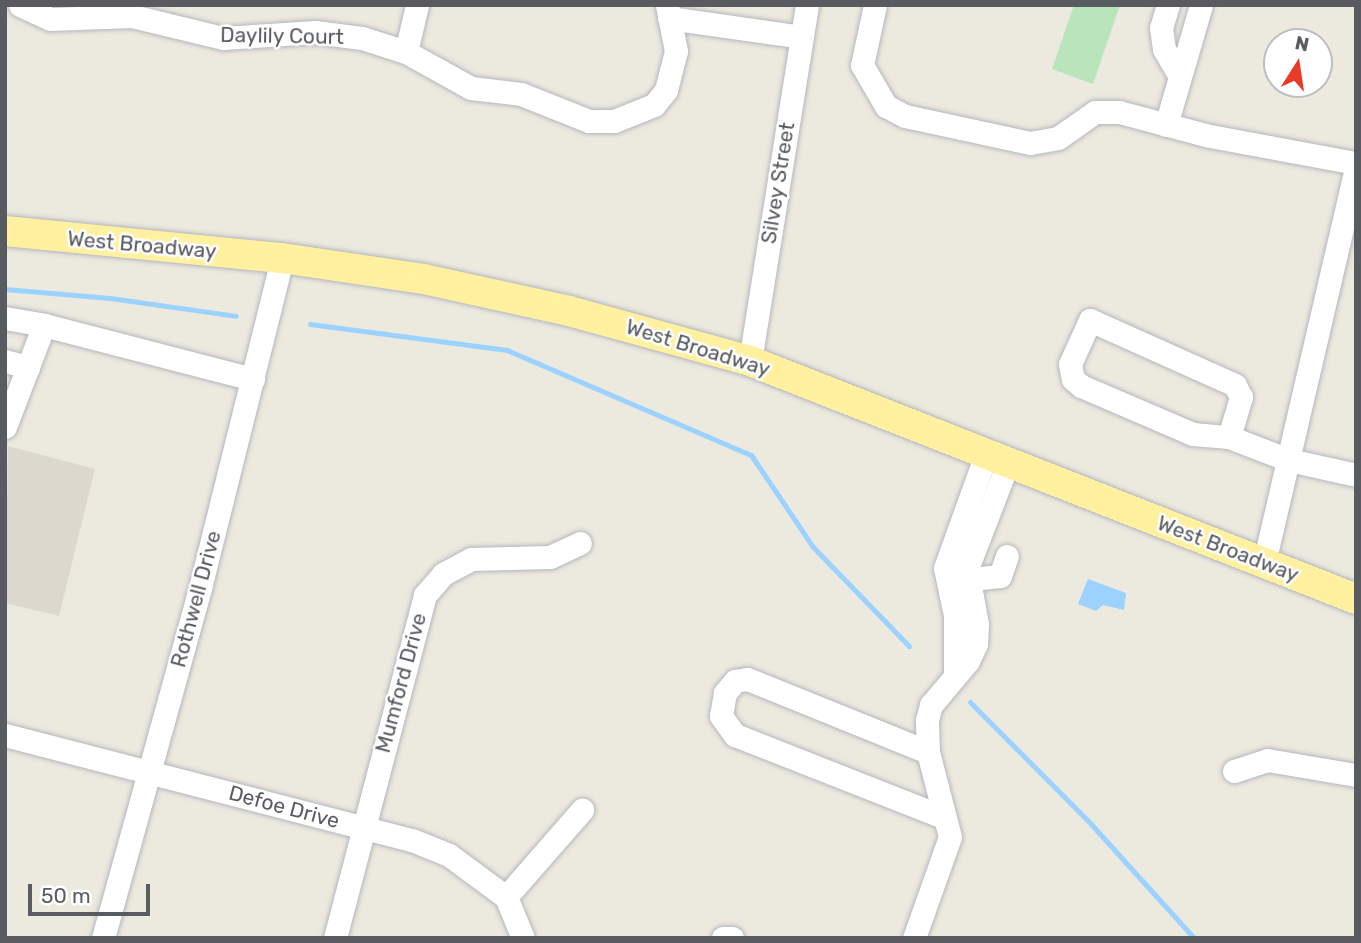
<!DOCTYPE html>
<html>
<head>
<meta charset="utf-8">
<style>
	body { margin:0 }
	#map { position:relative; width:1361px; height:943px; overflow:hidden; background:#ece9df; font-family:Rubik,sans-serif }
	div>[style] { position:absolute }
	.education>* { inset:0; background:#dcd8cd }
	.green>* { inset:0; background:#bae4bb }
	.water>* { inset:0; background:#9bd2ff }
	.stream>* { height:5px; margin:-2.5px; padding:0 2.5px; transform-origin:2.5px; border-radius:2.5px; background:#9bd2ff }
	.roads { filter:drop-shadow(0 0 2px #b5b7bc) drop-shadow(0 0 2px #b5b7bc) }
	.minor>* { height:23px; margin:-11.5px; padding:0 11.5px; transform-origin:11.5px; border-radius:11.5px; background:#fff }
	.major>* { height:30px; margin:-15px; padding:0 15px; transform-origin:15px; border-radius:15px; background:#fff1a0 }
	span { translate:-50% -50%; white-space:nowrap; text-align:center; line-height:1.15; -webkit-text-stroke:5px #fff; paint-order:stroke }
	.street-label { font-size:21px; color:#585c60 }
	.frame { position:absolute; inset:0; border:7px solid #585c60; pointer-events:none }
	.north { position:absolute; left:1263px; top:28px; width:70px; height:70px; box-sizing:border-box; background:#fff; border:2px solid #bcbebf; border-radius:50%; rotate:12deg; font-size:19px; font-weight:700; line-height:28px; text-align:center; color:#585c60 }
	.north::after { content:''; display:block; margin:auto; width:24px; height:32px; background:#e93927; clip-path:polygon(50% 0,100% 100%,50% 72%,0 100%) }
	.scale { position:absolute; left:28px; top:884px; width:122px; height:32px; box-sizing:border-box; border:4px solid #585c60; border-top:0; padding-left:9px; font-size:21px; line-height:24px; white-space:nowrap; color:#585c60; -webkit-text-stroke:5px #fff; paint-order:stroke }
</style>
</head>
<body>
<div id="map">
	<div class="education">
		<div style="clip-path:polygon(8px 446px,95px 469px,59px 616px,5px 603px)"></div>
	</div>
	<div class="green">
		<div style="clip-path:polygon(1074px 5px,1120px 5px,1093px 84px,1052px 69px)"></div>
	</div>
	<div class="water">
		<div style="clip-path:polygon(1088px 579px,1126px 593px,1124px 610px,1103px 605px,1096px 611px,1078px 604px)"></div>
	</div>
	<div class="stream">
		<div style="left:5px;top:289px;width:105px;rotate:4.9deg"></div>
		<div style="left:110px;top:298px;width:127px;rotate:8.1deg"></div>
		<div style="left:310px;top:324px;width:199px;rotate:7.5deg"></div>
		<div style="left:507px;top:350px;width:266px;rotate:23.3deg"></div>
		<div style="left:751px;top:455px;width:111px;rotate:56deg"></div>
		<div style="left:813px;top:547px;width:138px;rotate:45.9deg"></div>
		<div style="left:970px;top:702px;width:172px;rotate:45.2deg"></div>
		<div style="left:1091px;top:824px;width:154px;rotate:47.9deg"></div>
	</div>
	<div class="roads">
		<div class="minor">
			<div style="left:20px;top:5px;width:33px;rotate:25deg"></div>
			<div style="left:50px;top:19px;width:82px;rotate:-2.1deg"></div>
			<div style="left:132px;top:16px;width:94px;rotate:13.6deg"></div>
			<div style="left:223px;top:38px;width:92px;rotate:-3.7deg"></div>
			<div style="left:315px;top:32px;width:47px;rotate:7.3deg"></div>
			<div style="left:362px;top:38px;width:46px;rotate:17.7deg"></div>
			<div style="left:406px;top:52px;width:74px;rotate:29deg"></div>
			<div style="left:471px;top:88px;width:50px;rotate:6.8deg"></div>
			<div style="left:521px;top:94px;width:73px;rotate:21.7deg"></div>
			<div style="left:589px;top:121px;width:25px"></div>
			<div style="left:614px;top:121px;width:43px;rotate:-21.8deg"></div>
			<div style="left:654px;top:105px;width:19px;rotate:-51deg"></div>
			<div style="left:666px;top:90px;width:40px;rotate:-75.6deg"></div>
			<div style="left:676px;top:51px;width:47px;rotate:-101.1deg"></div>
			<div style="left:875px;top:5px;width:61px;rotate:102.2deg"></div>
			<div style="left:862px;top:65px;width:48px;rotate:59.7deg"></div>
			<div style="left:886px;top:106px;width:21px;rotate:28deg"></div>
			<div style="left:905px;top:116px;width:128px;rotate:12.2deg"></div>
			<div style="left:1030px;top:143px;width:28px;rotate:-10deg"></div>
			<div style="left:1058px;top:138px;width:45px;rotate:-35.1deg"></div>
			<div style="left:1095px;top:112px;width:24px"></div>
			<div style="left:1119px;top:112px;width:94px;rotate:14.8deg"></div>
			<div style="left:1210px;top:136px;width:148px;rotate:10.5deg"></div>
			<div style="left:1168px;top:5px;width:24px;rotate:107deg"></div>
			<div style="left:1161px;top:28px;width:21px;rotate:82deg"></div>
			<div style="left:1164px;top:49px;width:30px;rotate:60deg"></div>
			<div style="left:669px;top:18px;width:134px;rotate:8.1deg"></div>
			<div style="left:406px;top:52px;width:48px;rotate:-76.8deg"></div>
			<div style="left:1166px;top:125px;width:125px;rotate:-73.7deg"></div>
			<div style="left:5px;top:318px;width:40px;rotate:10deg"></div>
			<div style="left:5px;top:361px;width:24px;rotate:15deg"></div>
			<div style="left:750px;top:361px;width:361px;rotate:-80.9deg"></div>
			<div style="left:5px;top:427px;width:109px;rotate:-69.1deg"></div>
			<div style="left:44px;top:325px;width:216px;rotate:14.5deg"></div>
			<div style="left:1229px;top:437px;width:42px;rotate:-73.3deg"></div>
			<div style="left:1241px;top:397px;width:13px;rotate:-117deg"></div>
			<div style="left:1235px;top:385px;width:159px;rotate:-155.9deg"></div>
			<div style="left:1090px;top:320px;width:48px;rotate:114.4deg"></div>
			<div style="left:1070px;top:364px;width:15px;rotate:79deg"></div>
			<div style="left:1073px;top:379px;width:11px;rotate:41deg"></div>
			<div style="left:1081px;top:386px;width:122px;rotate:23.2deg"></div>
			<div style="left:1193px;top:434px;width:36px;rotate:5deg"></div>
			<div style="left:1229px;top:437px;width:64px;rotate:21deg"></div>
			<div style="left:1289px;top:460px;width:69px;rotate:12.6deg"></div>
			<div style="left:1264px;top:563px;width:405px;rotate:-76.9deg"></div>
			<div style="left:953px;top:581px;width:47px;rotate:-6.1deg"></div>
			<div style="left:1000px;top:576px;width:21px;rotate:-71deg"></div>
			<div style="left:955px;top:674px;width:59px;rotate:-90deg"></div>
			<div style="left:955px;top:615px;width:48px;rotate:-102deg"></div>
			<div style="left:945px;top:568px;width:121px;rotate:-70.2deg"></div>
			<div style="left:5px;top:735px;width:420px;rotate:14.5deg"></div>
			<div style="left:412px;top:840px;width:40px;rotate:22deg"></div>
			<div style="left:449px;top:855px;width:71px;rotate:36.4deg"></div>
			<div style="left:506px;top:897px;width:44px;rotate:67.5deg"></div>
			<div style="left:928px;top:752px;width:195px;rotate:-158deg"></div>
			<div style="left:747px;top:679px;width:12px;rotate:171deg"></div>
			<div style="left:735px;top:681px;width:16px;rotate:130deg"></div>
			<div style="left:725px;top:693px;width:23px;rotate:100deg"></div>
			<div style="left:721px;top:716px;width:24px;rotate:54deg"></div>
			<div style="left:735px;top:735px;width:224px;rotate:21.5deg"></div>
			<div style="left:1234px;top:771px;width:35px;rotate:-18deg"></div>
			<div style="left:1267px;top:760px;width:90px;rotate:9.6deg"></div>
			<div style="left:506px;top:897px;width:116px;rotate:-48.9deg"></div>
			<div style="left:103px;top:938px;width:363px;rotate:-74.5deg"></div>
			<div style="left:200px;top:588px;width:340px;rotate:-76deg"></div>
			<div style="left:335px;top:938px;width:355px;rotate:-75.3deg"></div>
			<div style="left:425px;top:595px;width:28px;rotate:-49deg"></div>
			<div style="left:443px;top:574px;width:32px;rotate:-28deg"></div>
			<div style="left:471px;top:559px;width:79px;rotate:-1.5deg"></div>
			<div style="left:550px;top:557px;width:33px;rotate:-25deg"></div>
			<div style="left:723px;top:938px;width:9px"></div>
			<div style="left:914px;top:938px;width:107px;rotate:-70.4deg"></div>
			<div style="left:950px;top:837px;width:88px;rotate:-104.5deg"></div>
			<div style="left:928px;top:752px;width:32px;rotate:-92deg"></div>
			<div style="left:927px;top:720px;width:16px;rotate:-75deg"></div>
			<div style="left:931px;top:705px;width:57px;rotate:-49.9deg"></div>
			<div style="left:968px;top:661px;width:19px;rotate:-65deg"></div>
			<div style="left:976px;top:644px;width:20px;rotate:-87deg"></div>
			<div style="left:977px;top:624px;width:56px;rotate:-100.3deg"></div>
			<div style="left:967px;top:569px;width:114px;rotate:-68.9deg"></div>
		</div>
		<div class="major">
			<div style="left:5px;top:231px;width:278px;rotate:5.6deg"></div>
			<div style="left:282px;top:258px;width:144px;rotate:8.4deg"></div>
			<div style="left:424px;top:279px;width:148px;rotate:12.4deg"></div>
			<div style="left:569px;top:311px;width:188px;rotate:15.4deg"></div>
			<div style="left:750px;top:361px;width:651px;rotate:21.44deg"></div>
		</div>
	</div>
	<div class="street-label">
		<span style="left:282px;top:36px;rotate:1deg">Daylily Court</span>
		<span style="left:778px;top:183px;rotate:-81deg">Silvey Street</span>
		<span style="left:142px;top:245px;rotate:5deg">West Broadway</span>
		<span style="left:698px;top:348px;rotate:17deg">West Broadway</span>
		<span style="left:1228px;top:549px;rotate:21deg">West Broadway</span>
		<span style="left:196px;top:599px;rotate:-75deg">Rothwell Drive</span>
		<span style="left:401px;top:683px;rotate:-75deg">Mumford Drive</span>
		<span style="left:284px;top:807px;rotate:15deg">Defoe Drive</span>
	</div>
	<div class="frame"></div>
	<div class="north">N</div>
	<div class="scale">50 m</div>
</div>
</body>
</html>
